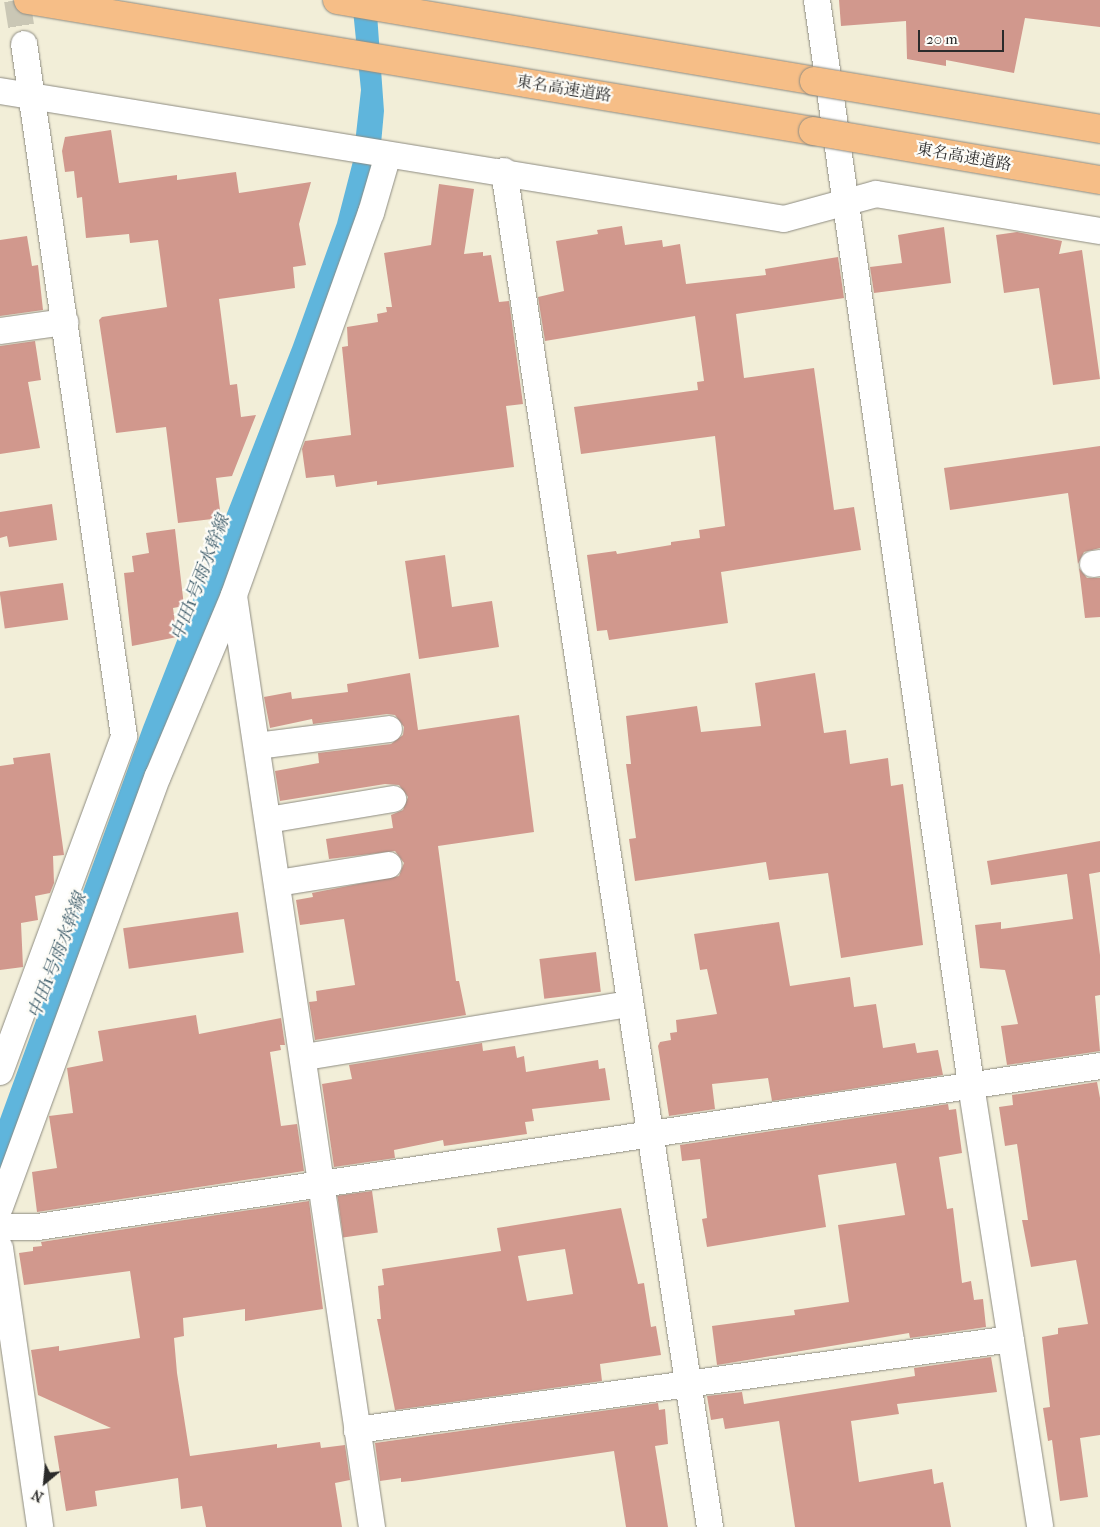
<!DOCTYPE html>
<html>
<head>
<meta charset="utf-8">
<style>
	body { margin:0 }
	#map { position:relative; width:1100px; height:1527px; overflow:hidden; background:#f2eed8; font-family:"IM FELL French Canon","Noto Serif JP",serif }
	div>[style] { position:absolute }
	.water>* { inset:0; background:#5fb5dc }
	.building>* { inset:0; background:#d1988d; transform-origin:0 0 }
	.minor-tunnel>* { height:26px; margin-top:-13px; transform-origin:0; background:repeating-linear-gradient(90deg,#cac7b5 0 26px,transparent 0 39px) }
	.roads { filter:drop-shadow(0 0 1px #8e8c82) drop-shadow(0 0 1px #8e8c82) }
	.minor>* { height:26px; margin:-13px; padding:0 13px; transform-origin:13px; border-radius:13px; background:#fff }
	.motorway>* { height:28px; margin:-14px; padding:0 14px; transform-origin:14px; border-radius:14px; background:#f6be87 }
	.bridges { filter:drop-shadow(0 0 1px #8e8c82) drop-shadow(0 0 1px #8e8c82) }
	.motorway-bridge>* { height:28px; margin:-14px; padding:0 14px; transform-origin:14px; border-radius:14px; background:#f6be87 }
	span { translate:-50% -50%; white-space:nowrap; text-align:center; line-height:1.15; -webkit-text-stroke:4.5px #fdfcf7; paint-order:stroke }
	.street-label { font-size:16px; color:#2b2b2b }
	.water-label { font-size:18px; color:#3d5b69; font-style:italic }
	.north { position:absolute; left:20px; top:1457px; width:50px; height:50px; -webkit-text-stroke:4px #fdfcf7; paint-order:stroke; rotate:208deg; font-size:14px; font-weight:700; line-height:20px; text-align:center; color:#2b2b2b }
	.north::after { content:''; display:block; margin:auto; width:18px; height:22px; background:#2b2b2b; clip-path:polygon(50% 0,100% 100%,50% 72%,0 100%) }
	.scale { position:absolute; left:918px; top:30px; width:86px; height:22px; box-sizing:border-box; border:2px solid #2b2b2b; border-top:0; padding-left:6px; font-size:15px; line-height:18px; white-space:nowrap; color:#2b2b2b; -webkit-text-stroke:4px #fdfcf7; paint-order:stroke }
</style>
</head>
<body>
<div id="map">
	<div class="water">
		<div style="clip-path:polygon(352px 0,376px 0,384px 111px,379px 166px,359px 231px,0 1184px,0 1119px,143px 727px,293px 345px,337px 223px,353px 161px,361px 90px)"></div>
	</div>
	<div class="building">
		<div style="clip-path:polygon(839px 0,1100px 0,1100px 27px,1025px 18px,1014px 73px,946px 60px,946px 66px,907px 59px,906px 21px,841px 26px)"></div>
		<div style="clip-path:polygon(111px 130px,119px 183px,177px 175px,177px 180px,236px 172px,239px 193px,311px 182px,299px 224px,306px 265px,293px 267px,295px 288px,219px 299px,230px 385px,237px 384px,241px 417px,256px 415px,232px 476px,216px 478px,221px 518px,178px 523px,166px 427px,116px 433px,99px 320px,102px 317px,167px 307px,158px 240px,130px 243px,129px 234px,86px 238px,82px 197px,77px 198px,74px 171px,65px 172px,62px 151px,65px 137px)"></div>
		<div style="clip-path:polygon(439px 184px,474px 189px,464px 254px,483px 252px,483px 256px,491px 255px,499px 302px,509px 301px,523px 404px,506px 406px,514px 467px,377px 485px,377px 481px,336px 487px,334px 475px,306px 478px,302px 449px,305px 441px,351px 435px,342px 347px,348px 346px,347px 327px,378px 322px,377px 314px,387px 312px,386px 307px,392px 307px,384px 253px,431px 245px)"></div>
		<div style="clip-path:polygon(622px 226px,625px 245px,662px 240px,663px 247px,680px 244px,686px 284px,766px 275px,765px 269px,838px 257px,844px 298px,736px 314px,744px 378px,814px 368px,834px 510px,854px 507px,861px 550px,721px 572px,728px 623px,609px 640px,607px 630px,597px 631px,587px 555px,616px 551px,617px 554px,671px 545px,671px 542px,700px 538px,699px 530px,725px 526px,715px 436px,581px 454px,574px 407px,698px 390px,697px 382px,704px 381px,695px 316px,545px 341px,538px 297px,564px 291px,556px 241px,598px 234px,597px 230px)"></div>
		<div style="clip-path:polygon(944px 227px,951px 283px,874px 293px,870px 267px,902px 263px,898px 235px)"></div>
		<div style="clip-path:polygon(1017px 232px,1062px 241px,1059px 254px,1082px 250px,1100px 379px,1053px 385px,1039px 288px,1004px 293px,996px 235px)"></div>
		<div style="clip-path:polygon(27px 236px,32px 266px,38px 265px,43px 310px,0 316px,0 240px)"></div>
		<div style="clip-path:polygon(35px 341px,41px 380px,28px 382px,40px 448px,0 454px,0 346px)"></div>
		<div style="clip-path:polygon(1100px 446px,1100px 548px,1084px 552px,1078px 564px,1068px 493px,950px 510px,944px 468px)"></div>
		<div style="clip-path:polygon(52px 504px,57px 540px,9px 547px,7px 536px,0 538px,0 512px)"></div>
		<div style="clip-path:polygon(175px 529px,184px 606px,173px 608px,177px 637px,132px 646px,124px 573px,134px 572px,132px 556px,149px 553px,146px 533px)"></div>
		<div style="clip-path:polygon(445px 555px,452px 607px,492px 601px,499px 647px,419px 659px,405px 561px)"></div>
		<div style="clip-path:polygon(1079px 568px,1087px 578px,1100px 578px,1100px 617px,1085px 618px)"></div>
		<div style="left:63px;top:583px;width:37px;height:64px;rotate:82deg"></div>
		<div style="clip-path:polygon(410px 673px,418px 730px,519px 715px,534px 832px,438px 846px,456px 981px,459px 981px,466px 1015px,315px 1040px,309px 1002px,317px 1001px,316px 991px,355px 985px,344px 919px,300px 925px,296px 900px,313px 897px,312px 893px,399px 876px,404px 863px,395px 851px,329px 859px,326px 839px,393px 828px,391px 815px,403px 810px,408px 797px,399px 785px,385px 784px,280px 801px,275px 771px,319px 763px,318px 753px,391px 744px,403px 735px,404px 727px,395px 715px,387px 714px,313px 724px,312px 719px,270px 728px,264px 697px,291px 692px,292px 699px,348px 692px,347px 684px)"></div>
		<div style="clip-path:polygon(815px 673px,824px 733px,846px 730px,850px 764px,888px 758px,891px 786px,903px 784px,923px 945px,841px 958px,828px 873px,769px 880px,766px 862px,635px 881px,629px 839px,636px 838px,626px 764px,631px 764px,626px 716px,697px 706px,701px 732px,761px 726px,755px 683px)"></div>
		<div style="clip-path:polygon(50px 753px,64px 855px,53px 856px,54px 883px,50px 893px,35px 896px,38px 920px,21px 923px,23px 967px,0 970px,0 766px,14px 764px,13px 758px)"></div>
		<div style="clip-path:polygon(1100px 841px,1100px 872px,1089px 874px,1100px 955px,1100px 995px,1095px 996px,1100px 1051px,1007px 1065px,1001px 1026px,1018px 1024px,1005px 970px,980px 968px,975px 925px,1001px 922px,1001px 929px,1073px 919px,1067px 874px,991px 885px,987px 861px)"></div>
		<div style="left:238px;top:912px;width:41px;height:116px;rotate:82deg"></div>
		<div style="clip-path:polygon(779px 922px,790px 986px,850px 977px,854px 1007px,876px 1004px,883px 1048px,915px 1043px,917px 1053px,938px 1050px,943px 1075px,772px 1101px,768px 1078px,712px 1084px,715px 1109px,669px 1116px,658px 1046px,660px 1042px,671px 1040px,670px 1033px,677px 1032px,676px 1020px,717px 1014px,707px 969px,700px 970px,694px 934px)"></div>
		<div style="left:596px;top:952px;width:40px;height:57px;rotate:83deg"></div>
		<div style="clip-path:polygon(196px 1015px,199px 1034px,281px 1018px,285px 1045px,280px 1045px,281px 1050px,270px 1052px,281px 1126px,297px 1124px,304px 1171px,37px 1212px,32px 1172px,57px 1168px,49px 1116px,73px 1113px,67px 1068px,103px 1061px,98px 1031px)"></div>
		<div style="clip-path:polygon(482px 1043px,483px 1051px,515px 1046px,517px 1058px,524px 1056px,526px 1072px,598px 1060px,599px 1069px,605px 1068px,610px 1100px,532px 1109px,534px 1121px,525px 1122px,527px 1134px,444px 1146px,443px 1140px,394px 1150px,395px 1158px,334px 1167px,322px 1084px,352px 1079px,349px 1065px)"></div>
		<div style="clip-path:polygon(1097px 1082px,1100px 1098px,1100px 1435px,1080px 1438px,1088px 1497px,1060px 1501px,1052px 1440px,1048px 1441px,1043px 1408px,1050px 1407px,1042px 1337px,1058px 1334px,1058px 1328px,1088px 1324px,1076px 1260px,1031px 1267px,1022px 1220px,1028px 1220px,1017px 1144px,1005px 1146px,999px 1107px,1013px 1105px,1012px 1095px)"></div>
		<div style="clip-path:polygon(948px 1104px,949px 1110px,956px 1109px,962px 1153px,939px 1157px,947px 1209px,953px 1208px,962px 1283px,971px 1281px,974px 1300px,983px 1299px,986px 1327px,910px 1338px,909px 1333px,717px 1365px,712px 1326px,795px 1315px,794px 1310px,849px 1302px,838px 1225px,905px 1215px,896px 1163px,818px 1175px,826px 1227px,707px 1247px,702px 1219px,707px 1218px,700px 1159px,682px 1161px,680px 1145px)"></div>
		<div style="left:372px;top:1191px;width:42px;height:35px;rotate:82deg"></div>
		<div style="clip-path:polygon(309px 1201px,323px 1309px,245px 1321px,245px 1309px,183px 1318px,184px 1336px,174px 1338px,177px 1373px,190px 1456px,277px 1444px,277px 1448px,320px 1442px,321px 1448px,345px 1445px,350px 1480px,335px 1483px,342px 1527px,206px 1527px,202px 1506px,181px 1509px,178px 1478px,95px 1491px,97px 1506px,66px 1511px,54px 1436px,111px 1428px,38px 1395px,31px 1350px,59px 1346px,59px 1351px,140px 1338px,130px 1271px,24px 1285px,19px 1253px,33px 1251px,33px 1247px,42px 1246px,41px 1242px)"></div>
		<div style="clip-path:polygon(evenodd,621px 1208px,638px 1284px,644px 1283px,651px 1327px,656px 1326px,661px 1355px,600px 1364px,602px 1381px,395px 1410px,377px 1319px,381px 1319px,378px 1286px,384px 1285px,382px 1269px,501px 1251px,497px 1228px,621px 1208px,565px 1249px,573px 1294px,527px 1301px,518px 1256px,565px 1249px)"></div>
		<div style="clip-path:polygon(991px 1357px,997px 1392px,897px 1404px,899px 1414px,851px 1421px,859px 1482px,932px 1469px,934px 1484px,943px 1482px,951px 1527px,795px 1527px,779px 1421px,725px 1429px,723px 1418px,711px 1420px,707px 1396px,742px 1392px,744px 1404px,915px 1376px,914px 1368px)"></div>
		<div style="clip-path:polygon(658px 1403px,659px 1410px,665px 1409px,668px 1444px,655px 1446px,668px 1527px,626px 1527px,614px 1451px,412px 1481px,401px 1482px,401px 1478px,380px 1481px,375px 1443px)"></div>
	</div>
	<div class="minor-tunnel">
		<div style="left:17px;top:0;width:45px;rotate:81deg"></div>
	</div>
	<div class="roads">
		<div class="minor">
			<div style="left:817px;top:0;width:1096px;rotate:81.92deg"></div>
			<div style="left:971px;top:1085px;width:447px;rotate:81.1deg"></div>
			<div style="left:0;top:91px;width:794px;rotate:9.27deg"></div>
			<div style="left:784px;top:219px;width:95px;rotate:-15.2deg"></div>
			<div style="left:876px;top:194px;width:227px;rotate:9.4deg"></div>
			<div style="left:504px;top:171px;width:1372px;rotate:81.36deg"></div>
			<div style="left:0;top:331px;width:66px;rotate:-7.9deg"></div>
			<div style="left:1093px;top:564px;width:7px;rotate:-8deg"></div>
			<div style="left:234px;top:596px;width:941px;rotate:81.57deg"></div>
			<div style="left:257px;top:746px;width:133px;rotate:-7.3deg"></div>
			<div style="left:268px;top:820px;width:127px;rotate:-9.5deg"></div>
			<div style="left:278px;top:883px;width:112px;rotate:-9.2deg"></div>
			<div style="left:305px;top:1057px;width:329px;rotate:-9.3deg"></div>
			<div style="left:0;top:1072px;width:358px;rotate:-69.7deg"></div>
			<div style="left:124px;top:736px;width:699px;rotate:-98.22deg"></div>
			<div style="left:0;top:1207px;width:459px;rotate:-69.9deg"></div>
			<div style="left:158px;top:776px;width:196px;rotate:-67.2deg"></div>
			<div style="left:234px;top:595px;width:406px;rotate:-70.3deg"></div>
			<div style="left:371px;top:213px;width:60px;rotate:-73.7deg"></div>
			<div style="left:0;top:1227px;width:38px"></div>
			<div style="left:38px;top:1227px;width:1074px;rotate:-8.62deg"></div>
			<div style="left:0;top:1248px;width:282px;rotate:81.8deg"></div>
			<div style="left:357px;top:1430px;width:660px;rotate:-7.92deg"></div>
		</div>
		<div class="motorway">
			<div style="left:28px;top:0;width:796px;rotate:9.47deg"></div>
			<div style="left:337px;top:0;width:484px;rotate:9.6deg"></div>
		</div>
	</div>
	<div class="bridges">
		<div class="motorway-bridge">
			<div style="left:814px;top:81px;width:290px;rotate:9.5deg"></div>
			<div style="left:813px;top:131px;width:291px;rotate:9.7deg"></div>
		</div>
	</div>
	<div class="street-label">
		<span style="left:564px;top:89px;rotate:9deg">東名高速道路</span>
		<span style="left:964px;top:157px;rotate:10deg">東名高速道路</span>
	</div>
	<div class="water-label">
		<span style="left:201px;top:578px;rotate:-69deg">中田1号雨水幹線</span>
		<span style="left:58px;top:956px;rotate:-69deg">中田1号雨水幹線</span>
	</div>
	<div class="north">N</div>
	<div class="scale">20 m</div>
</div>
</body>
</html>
